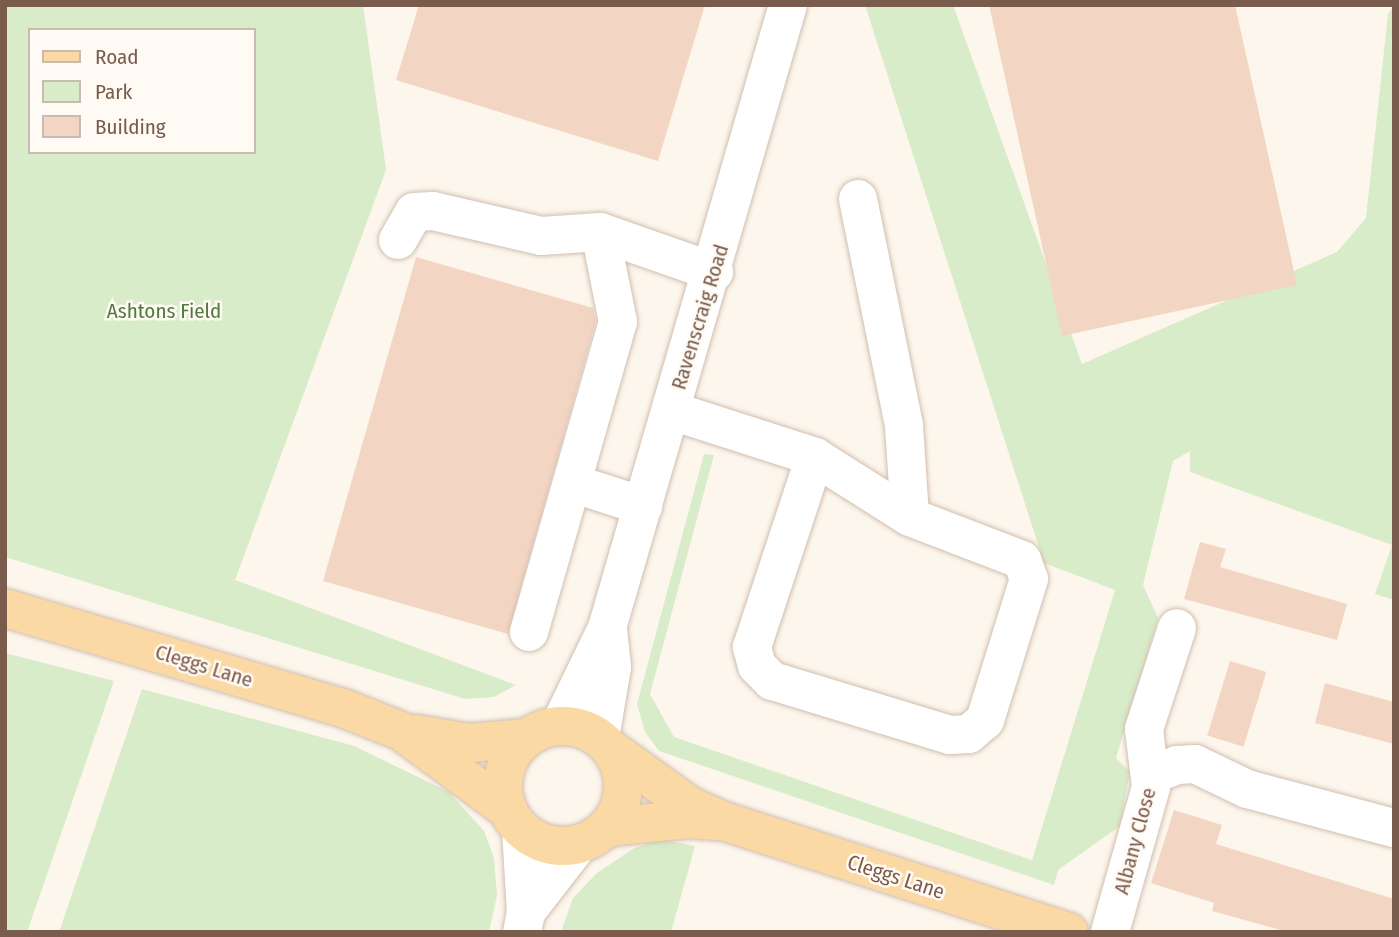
<!DOCTYPE html>
<html>
<head>
<meta charset="utf-8">
<style>
	body { margin:0 }
	#map { position:relative; width:1399px; height:937px; overflow:hidden; background:#fdf6ec; font-family:"Fira Sans Condensed",sans-serif }
	div>[style] { position:absolute }
	.green>* { inset:0; background:#d8ecc9 }
	.building>* { inset:0; background:#f3d5c3; transform-origin:0 0 }
	.roads { filter:drop-shadow(0 0 2px #d1beb0) drop-shadow(0 0 2px #d1beb0) }
	.minor>* { height:38px; margin:-19px; padding:0 19px; transform-origin:19px; border-radius:19px; background:#fff }
	.major>* { height:38px; margin:-19px; padding:0 19px; transform-origin:19px; border-radius:19px; background:#fbd9a5 }
	.major>.ring { margin:-19px; padding:0; box-sizing:content-box; background:none; border:38px solid #fbd9a5; border-radius:50% }
	span { translate:-50% -50%; white-space:nowrap; text-align:center; line-height:1.15; -webkit-text-stroke:5px #fffaf3; paint-order:stroke }
	.park-label { font-size:21px; color:#537a41 }
	.street-label { font-size:21px; color:#7a5c4d }
	.frame { position:absolute; inset:0; border:7px solid #7a5c4d; pointer-events:none }
	.legend { position:absolute; left:28px; top:28px; width:228px; height:126px; box-sizing:border-box; background:#fffaf3; border:2px solid #cabbb1; margin:0; padding:9px 12px; list-style:none; font-size:21px; color:#7a5c4d }
	.legend li { display:flex; align-items:center; gap:14px; height:35px }
	.legend b { width:35px; border:2px solid #cabbb1 }
</style>
</head>
<body>
<div id="map">
	<div class="green">
		<div style="clip-path:polygon(evenodd,5px 5px,363px 5px,386px 170px,235px 580px,516px 685px,494px 697px,465px 699px,5px 557px,5px 5px,30px 30px,254px 30px,254px 152px,30px 152px,30px 30px)"></div>
		<div style="clip-path:polygon(865px 5px,953px 5px,1082px 364px,1337px 252px,1366px 218px,1388px 14px,1394px 5px,1394px 600px,1375px 594px,1392px 545px,1190px 472px,1190px 451px,1173px 461px,1143px 585px,1158px 618px,1116px 758px,1130px 772px,1120px 826px,1058px 870px,1054px 885px,659px 751px,645px 732px,637px 704px,704px 454px,714px 455px,650px 694px,674px 737px,1032px 860px,1115px 590px,1044px 563px)"></div>
		<div style="clip-path:polygon(5px 653px,114px 681px,27px 932px,5px 932px)"></div>
		<div style="clip-path:polygon(142px 689px,354px 746px,449px 792px,484px 831px,494px 858px,497px 895px,489px 932px,59px 932px)"></div>
		<div style="clip-path:polygon(660px 839px,695px 846px,671px 932px,561px 932px,573px 898px,597px 873px,633px 849px)"></div>
	</div>
	<div class="building">
		<div style="clip-path:polygon(419px 5px,705px 5px,658px 161px,396px 80px)"></div>
		<div style="clip-path:polygon(989px 5px,1235px 5px,1297px 285px,1062px 336px)"></div>
		<div style="clip-path:polygon(416px 257px,593px 308px,596px 321px,508px 634px,323px 581px)"></div>
		<div style="clip-path:polygon(1200px 542px,1226px 549px,1220px 567px,1347px 604px,1337px 640px,1184px 599px)"></div>
		<div style="left:1230px;top:661px;width:38px;height:78px;rotate:17deg"></div>
		<div style="clip-path:polygon(1325px 683px,1394px 702px,1394px 744px,1315px 723px)"></div>
		<div style="clip-path:polygon(1174px 810px,1222px 825px,1216px 844px,1394px 899px,1394px 932px,1288px 932px,1212px 911px,1214px 903px,1151px 883px)"></div>
	</div>
	<div class="roads">
		<div class="minor">
			<div style="left:858px;top:199px;width:232px;rotate:78.5deg"></div>
			<div style="left:904px;top:426px;width:91px;rotate:86.2deg"></div>
			<div style="left:398px;top:240px;width:32px;rotate:-60deg"></div>
			<div style="left:414px;top:212px;width:19px;rotate:-3deg"></div>
			<div style="left:433px;top:211px;width:111px;rotate:13deg"></div>
			<div style="left:541px;top:236px;width:59px;rotate:-3.9deg"></div>
			<div style="left:600px;top:232px;width:121px;rotate:19.3deg"></div>
			<div style="left:672px;top:411px;width:150px;rotate:17.8deg"></div>
			<div style="left:815px;top:457px;width:112px;rotate:32.3deg"></div>
			<div style="left:910px;top:517px;width:120px;rotate:21deg"></div>
			<div style="left:1022px;top:560px;width:20px;rotate:70deg"></div>
			<div style="left:1029px;top:579px;width:148px;rotate:107.3deg"></div>
			<div style="left:985px;top:720px;width:21px;rotate:139deg"></div>
			<div style="left:969px;top:734px;width:19px;rotate:177deg"></div>
			<div style="left:950px;top:735px;width:186px;rotate:-163.1deg"></div>
			<div style="left:772px;top:681px;width:21px;rotate:-135deg"></div>
			<div style="left:757px;top:666px;width:20px;rotate:-105deg"></div>
			<div style="left:752px;top:647px;width:200px;rotate:-71.7deg"></div>
			<div style="left:572px;top:483px;width:75px;rotate:17.9deg"></div>
			<div style="left:529px;top:632px;width:323px;rotate:-74deg"></div>
			<div style="left:618px;top:322px;width:92px;rotate:-101.3deg"></div>
			<div style="left:560px;top:725px;width:108px;rotate:-64.1deg"></div>
			<div style="left:607px;top:628px;width:649px;rotate:-73.8deg"></div>
			<div style="left:600px;top:738px;width:72px;rotate:-80.4deg"></div>
			<div style="left:612px;top:667px;width:37px;rotate:-96deg"></div>
			<div style="left:1151px;top:775px;width:28px;rotate:-21deg"></div>
			<div style="left:1177px;top:765px;width:18px;rotate:-3deg"></div>
			<div style="left:1195px;top:764px;width:58px;rotate:25.7deg"></div>
			<div style="left:1247px;top:789px;width:152px;rotate:14.9deg"></div>
			<div style="left:521px;top:829px;width:83px;rotate:86.6deg"></div>
			<div style="left:526px;top:912px;width:20px;rotate:101deg"></div>
			<div style="left:526px;top:912px;width:85px;rotate:-52.2deg"></div>
			<div style="left:1110px;top:932px;width:151px;rotate:-74.2deg"></div>
			<div style="left:1151px;top:787px;width:58px;rotate:-96.9deg"></div>
			<div style="left:1144px;top:729px;width:106px;rotate:-71.9deg"></div>
		</div>
		<div class="major">
			<div style="left:5px;top:608px;width:352px;rotate:16.5deg"></div>
			<div style="left:343px;top:708px;width:62px;rotate:21.6deg"></div>
			<div style="left:401px;top:731px;width:133px;rotate:36.4deg"></div>
			<div class="ring" style="left:503px;top:726px;width:82px;height:82px"></div>
			<div style="left:416px;top:734px;width:54px;rotate:9.6deg"></div>
			<div style="left:469px;top:743px;width:57px;rotate:-5deg"></div>
			<div style="left:612px;top:750px;width:96px;rotate:35.7deg"></div>
			<div style="left:690px;top:806px;width:36px;rotate:24deg"></div>
			<div style="left:723px;top:821px;width:363px;rotate:17.8deg"></div>
			<div style="left:608px;top:827px;width:81px;rotate:-5.6deg"></div>
			<div style="left:689px;top:819px;width:28px;rotate:4deg"></div>
		</div>
	</div>
	<div class="park-label">
		<span style="left:164px;top:311px">Ashtons Field</span>
	</div>
	<div class="street-label">
		<span style="left:700px;top:317px;rotate:-73deg">Ravenscraig Road</span>
		<span style="left:204px;top:666px;rotate:17deg">Cleggs Lane</span>
		<span style="left:1135px;top:841px;rotate:-75deg">Albany Close</span>
		<span style="left:896px;top:877px;rotate:18deg">Cleggs Lane</span>
	</div>
	<div class="frame"></div>
	<ul class="legend">
	<li><b style="height:9px;background:#fbd9a5"></b>Road</li>
	<li><b style="height:19px;background:#d8ecc9"></b>Park</li>
	<li><b style="height:19px;background:#f3d5c3"></b>Building</li>
	</ul>
</div>
</body>
</html>
